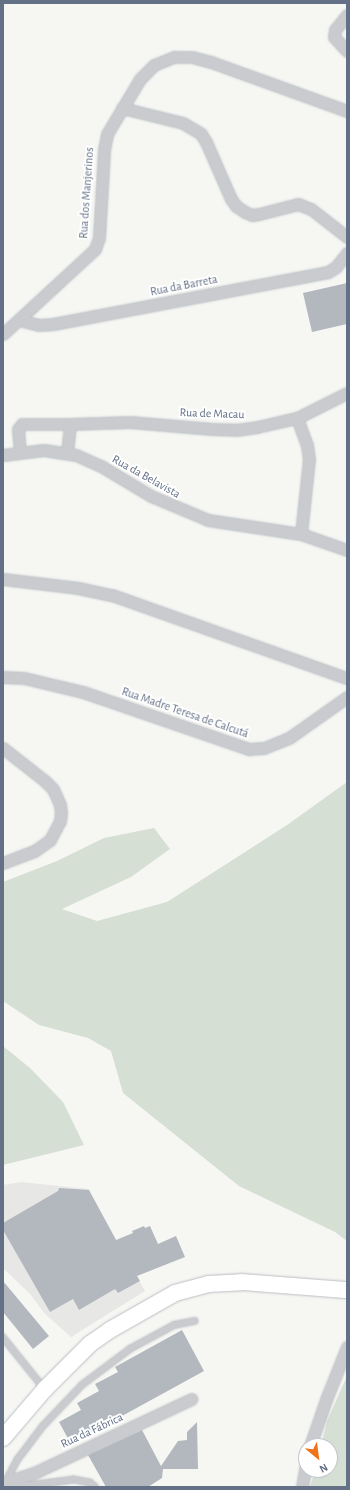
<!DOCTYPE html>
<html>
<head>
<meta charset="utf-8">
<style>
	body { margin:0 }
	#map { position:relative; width:350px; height:1490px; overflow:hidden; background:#f6f7f3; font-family:"Alegreya Sans",sans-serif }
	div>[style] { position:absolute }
	.built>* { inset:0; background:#e7e7e6 }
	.green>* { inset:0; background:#d6dfd4 }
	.building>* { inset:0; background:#b3b8bf }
	.roads { filter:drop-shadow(0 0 1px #babec3) drop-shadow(0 0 1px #babec3) }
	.service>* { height:5.5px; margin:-2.75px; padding:0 2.75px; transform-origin:2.75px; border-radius:2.75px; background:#c9cbcf }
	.minor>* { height:11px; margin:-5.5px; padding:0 5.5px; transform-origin:5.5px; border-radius:5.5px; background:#c9cbcf }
	.secondary>* { height:16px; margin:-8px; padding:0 8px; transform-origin:8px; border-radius:8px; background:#fff }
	span { translate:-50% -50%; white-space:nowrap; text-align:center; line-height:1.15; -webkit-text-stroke:4px #fff; paint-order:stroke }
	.street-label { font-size:12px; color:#637086 }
	.frame { position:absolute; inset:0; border:4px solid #637086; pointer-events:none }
	.north { position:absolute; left:298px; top:1438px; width:40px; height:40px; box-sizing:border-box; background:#fff; border:1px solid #c1c6cf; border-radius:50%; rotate:151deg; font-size:11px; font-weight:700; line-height:16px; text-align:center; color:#637086 }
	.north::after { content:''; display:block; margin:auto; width:14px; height:18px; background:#f07319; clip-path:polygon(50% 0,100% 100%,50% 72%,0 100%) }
</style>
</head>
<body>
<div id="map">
	<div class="built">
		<div style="clip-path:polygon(21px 1182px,88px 1189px,145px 1291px,71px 1337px,44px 1313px,31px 1295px,3px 1268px,3px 1185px)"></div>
	</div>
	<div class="green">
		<div style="clip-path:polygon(347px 782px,347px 1241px,335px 1232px,239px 1186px,123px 1093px,111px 1051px,88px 1038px,39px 1025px,3px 1001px,3px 882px,57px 861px,104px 838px,154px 828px,170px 849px,131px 877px,62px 909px,97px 921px,167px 902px,287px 825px)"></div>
		<div style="clip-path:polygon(3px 1046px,30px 1068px,63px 1102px,84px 1145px,3px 1165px)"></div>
		<div style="clip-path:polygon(347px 1376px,347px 1487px,310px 1487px,315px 1470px,330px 1470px,330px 1446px,321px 1446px,327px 1421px)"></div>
	</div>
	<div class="building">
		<div style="clip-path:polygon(347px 283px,347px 324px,312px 332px,303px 293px)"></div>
		<div style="clip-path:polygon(59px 1188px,89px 1190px,116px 1240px,133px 1233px,132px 1231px,144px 1226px,145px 1228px,150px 1226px,158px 1244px,176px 1236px,185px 1257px,137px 1276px,140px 1281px,118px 1293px,115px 1289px,79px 1310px,73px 1299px,50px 1312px,3px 1230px,3px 1223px,58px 1191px)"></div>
		<div style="clip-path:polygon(3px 1281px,49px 1336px,33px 1349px,3px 1312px)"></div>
		<div style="clip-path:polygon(182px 1330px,204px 1371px,71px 1444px,59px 1422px,81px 1410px,77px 1403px,99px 1391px,95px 1384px,118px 1372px,115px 1367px)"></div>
		<div style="clip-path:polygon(197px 1422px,198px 1469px,163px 1469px,162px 1478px,148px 1487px,106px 1487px,88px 1455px,142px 1430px,161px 1466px,178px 1441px,187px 1440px,187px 1432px)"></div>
	</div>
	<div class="roads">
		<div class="service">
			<div style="left:3px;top:1337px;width:67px;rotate:51.1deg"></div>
			<div style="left:95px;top:1487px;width:6px;rotate:-141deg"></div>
			<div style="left:90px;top:1483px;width:16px;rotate:-169deg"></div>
			<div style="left:74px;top:1480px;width:46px;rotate:172.6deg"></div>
			<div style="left:28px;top:1486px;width:23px;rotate:-173deg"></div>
			<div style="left:5px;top:1483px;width:27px;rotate:-62deg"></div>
			<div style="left:18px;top:1459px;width:41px;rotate:-52.9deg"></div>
			<div style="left:43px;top:1426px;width:57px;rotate:-46.4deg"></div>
			<div style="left:82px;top:1385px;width:60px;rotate:-36.9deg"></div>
			<div style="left:130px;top:1349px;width:50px;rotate:-28.6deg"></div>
			<div style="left:174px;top:1325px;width:21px;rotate:-11deg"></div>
		</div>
		<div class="minor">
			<div style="left:347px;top:15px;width:19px;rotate:129deg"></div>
			<div style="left:335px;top:30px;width:7px;rotate:98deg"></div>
			<div style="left:334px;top:37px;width:19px;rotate:47deg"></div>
			<div style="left:122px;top:108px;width:63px;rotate:13.8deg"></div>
			<div style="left:183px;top:123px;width:21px;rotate:31deg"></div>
			<div style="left:201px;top:134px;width:9px;rotate:58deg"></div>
			<div style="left:206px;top:142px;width:62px;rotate:66.3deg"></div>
			<div style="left:231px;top:199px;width:9px;rotate:54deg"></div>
			<div style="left:236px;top:206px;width:11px;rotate:34deg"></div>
			<div style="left:245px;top:212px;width:8px;rotate:23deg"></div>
			<div style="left:252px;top:215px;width:7px;rotate:-8deg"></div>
			<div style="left:259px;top:214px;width:40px;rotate:-14.4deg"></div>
			<div style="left:298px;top:204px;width:14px;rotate:21deg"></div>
			<div style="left:311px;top:209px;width:46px;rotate:37.9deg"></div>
			<div style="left:19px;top:320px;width:21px;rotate:14deg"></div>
			<div style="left:39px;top:325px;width:14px;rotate:-4deg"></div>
			<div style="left:53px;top:324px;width:280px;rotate:-10.7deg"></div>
			<div style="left:328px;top:272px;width:9px;rotate:-32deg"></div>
			<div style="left:336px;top:267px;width:18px;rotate:-52deg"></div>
			<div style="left:3px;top:334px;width:125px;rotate:-42.7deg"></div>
			<div style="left:95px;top:249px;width:12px;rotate:-70deg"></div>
			<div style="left:99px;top:238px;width:88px;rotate:-86.7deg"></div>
			<div style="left:104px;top:150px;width:16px;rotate:-79deg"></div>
			<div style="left:107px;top:134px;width:64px;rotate:-59deg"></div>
			<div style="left:140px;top:79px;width:20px;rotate:-45deg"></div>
			<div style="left:154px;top:65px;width:22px;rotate:-22deg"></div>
			<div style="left:174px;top:57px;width:18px"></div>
			<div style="left:192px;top:57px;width:20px;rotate:15deg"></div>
			<div style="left:211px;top:62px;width:145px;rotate:19.8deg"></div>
			<div style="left:297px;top:418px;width:29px;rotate:70deg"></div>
			<div style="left:307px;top:445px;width:14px;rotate:82deg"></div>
			<div style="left:309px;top:459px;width:75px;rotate:96.1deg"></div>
			<div style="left:20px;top:452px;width:23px;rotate:-95deg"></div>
			<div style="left:18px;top:429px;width:6px;rotate:-51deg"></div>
			<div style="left:22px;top:424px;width:48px"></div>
			<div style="left:67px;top:453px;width:29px;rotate:-84deg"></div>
			<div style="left:70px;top:424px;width:60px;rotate:-1.9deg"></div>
			<div style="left:130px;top:422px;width:82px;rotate:4.9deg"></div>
			<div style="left:212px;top:429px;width:24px;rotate:2deg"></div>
			<div style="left:236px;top:430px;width:21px;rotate:-8deg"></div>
			<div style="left:257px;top:427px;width:41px;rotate:-12.7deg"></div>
			<div style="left:297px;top:418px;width:56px;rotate:-26.6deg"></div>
			<div style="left:3px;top:455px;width:41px;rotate:-7deg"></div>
			<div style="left:44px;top:450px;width:32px;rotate:9deg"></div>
			<div style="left:76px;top:455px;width:27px;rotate:24deg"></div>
			<div style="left:101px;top:466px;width:58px;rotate:31deg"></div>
			<div style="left:151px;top:496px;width:62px;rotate:22.8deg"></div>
			<div style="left:208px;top:520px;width:94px;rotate:8.6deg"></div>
			<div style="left:301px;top:534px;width:49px;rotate:19.2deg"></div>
			<div style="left:3px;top:579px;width:76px;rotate:6.8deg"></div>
			<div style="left:78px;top:588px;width:35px;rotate:12deg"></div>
			<div style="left:112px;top:595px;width:249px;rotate:19.5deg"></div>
			<div style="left:3px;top:677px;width:21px;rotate:3deg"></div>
			<div style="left:24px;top:678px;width:61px;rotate:13.3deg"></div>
			<div style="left:83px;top:692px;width:176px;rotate:19deg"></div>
			<div style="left:249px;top:749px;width:15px;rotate:-4deg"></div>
			<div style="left:264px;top:748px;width:27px;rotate:-22deg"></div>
			<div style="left:289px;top:738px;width:71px;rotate:-35.3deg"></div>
			<div style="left:3px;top:748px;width:53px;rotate:38.2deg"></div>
			<div style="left:45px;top:781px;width:11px;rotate:45deg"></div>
			<div style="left:53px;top:789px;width:17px;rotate:66deg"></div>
			<div style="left:60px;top:805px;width:8px;rotate:83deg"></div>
			<div style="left:61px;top:813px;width:8px;rotate:97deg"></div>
			<div style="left:60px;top:821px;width:21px;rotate:118deg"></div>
			<div style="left:50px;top:840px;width:19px;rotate:145deg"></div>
			<div style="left:34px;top:851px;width:33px;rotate:159deg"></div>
			<div style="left:310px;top:1446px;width:52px;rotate:-70.9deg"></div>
			<div style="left:327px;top:1397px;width:54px;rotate:-68.2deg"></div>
			<div style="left:3px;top:1483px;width:33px;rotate:-18deg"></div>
			<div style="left:34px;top:1473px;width:174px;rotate:-25.2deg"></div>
			<div style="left:302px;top:1487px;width:22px;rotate:-80deg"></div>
		</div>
		<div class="secondary">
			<div style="left:3px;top:1438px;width:65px;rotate:-49.4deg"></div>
			<div style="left:45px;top:1389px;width:64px;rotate:-45deg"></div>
			<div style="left:90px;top:1344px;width:24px;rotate:-35deg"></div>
			<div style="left:110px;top:1330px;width:75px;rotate:-29.6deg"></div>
			<div style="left:175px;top:1293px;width:34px;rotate:-15deg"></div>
			<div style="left:208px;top:1284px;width:34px;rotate:-3deg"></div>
			<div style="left:242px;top:1282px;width:105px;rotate:4.4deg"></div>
		</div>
	</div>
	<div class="street-label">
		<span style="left:87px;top:193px;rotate:-86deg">Rua dos Manjerinos</span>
		<span style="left:184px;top:286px;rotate:-11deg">Rua da Barreta</span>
		<span style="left:212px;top:414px;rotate:2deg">Rua de Macau</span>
		<span style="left:146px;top:477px;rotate:29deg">Rua da Belavista</span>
		<span style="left:185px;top:713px;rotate:19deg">Rua Madre Teresa de Calcutá</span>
		<span style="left:92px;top:1431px;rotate:-25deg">Rua da Fábrica</span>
	</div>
	<div class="frame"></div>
	<div class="north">N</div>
</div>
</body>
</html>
